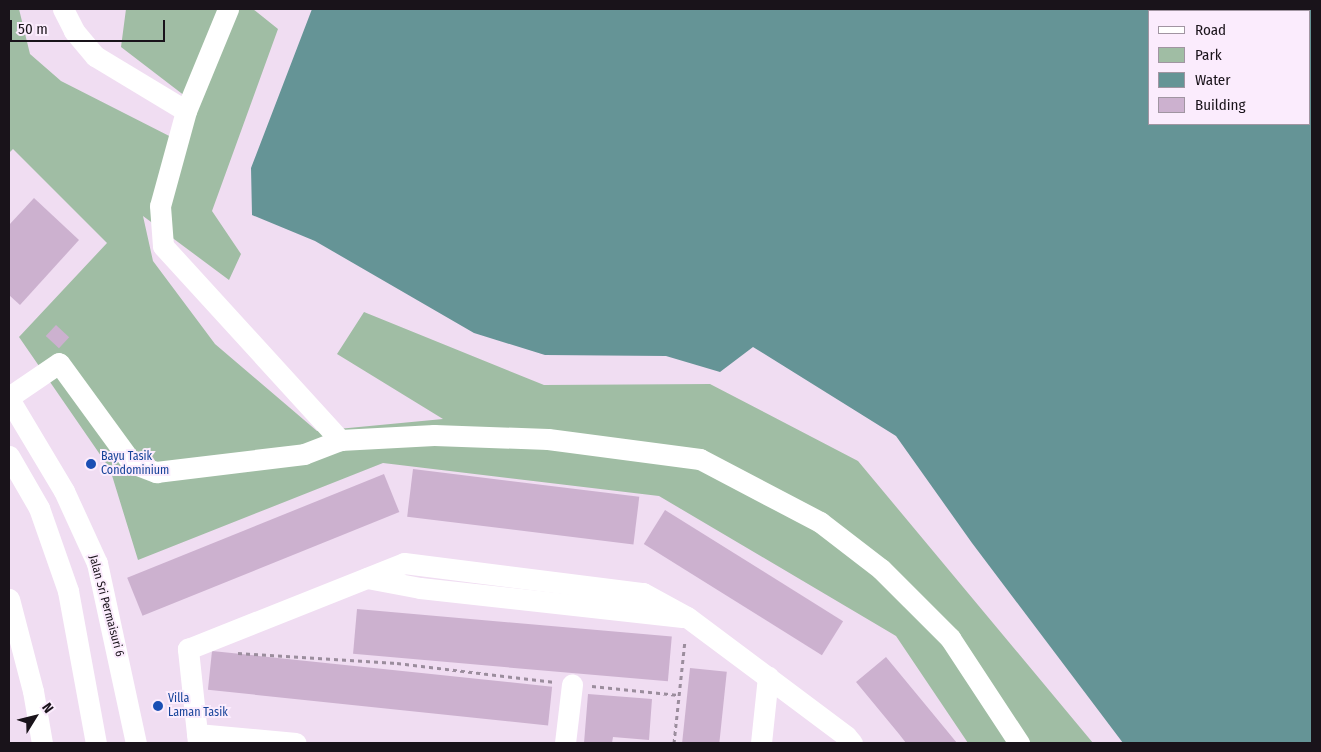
<!DOCTYPE html>
<html>
<head>
<meta charset="utf-8">
<style>
	body { margin:0 }
	#map { position:relative; width:1321px; height:752px; overflow:hidden; background:#f0ddf2; font-family:"Fira Sans Condensed",sans-serif }
	div>[style] { position:absolute }
	.green>* { inset:0; background:#a0bda4 }
	.water>* { inset:0; background:#659496 }
	.building>* { inset:0; background:#ccb1cf; transform-origin:0 0 }
	.path>* { height:3px; margin-top:-1.5px; transform-origin:0; background:repeating-linear-gradient(90deg,#9b8d9d 0 4px,transparent 0 8px) }
	.minor>* { height:21px; margin:-10.5px; padding:0 10.5px; transform-origin:10.5px; border-radius:10.5px; background:#fff }
	.dots>* { width:14px; height:14px; translate:-50% -50%; box-sizing:border-box; border:2px solid #fbecfd; border-radius:50% }
	span { translate:-50% -50%; white-space:nowrap; text-align:center; line-height:1.15; -webkit-text-stroke:4px #fbecfd; paint-order:stroke }
	.transit-label { font-size:12px; color:#164399 }
	.left { translate:0 -50%; text-align:left }
	.street-label { font-size:12px; color:#19131a }
	.frame { position:absolute; inset:0; border:10px solid #19131a; pointer-events:none }
	.legend { position:absolute; left:1148px; top:10px; width:162px; height:115px; box-sizing:border-box; background:#fbecfd; border:1px solid #a195a2; margin:0; padding:6px 9px; list-style:none; font-size:15px; color:#19131a }
	.legend li { display:flex; align-items:center; gap:10px; height:25px }
	.legend b { width:25px; border:1px solid #a195a2 }
	.north { position:absolute; left:10px; top:692px; width:50px; height:50px; -webkit-text-stroke:4px #fbecfd; paint-order:stroke; rotate:54deg; font-size:14px; font-weight:700; line-height:20px; text-align:center; color:#19131a }
	.north::after { content:''; display:block; margin:auto; width:18px; height:22px; background:#19131a; clip-path:polygon(50% 0,100% 100%,50% 72%,0 100%) }
	.scale { position:absolute; left:10px; top:20px; width:155px; height:22px; box-sizing:border-box; border:2px solid #19131a; border-top:0; padding-left:6px; font-size:15px; line-height:18px; white-space:nowrap; color:#19131a; -webkit-text-stroke:4px #fbecfd; paint-order:stroke }
</style>
</head>
<body>
<div id="map">
	<div class="green">
		<div style="clip-path:polygon(9px 9px,19px 9px,30px 54px,61px 81px,183px 143px,198px 106px,121px 47px,126px 9px,253px 9px,278px 29px,212px 211px,241px 254px,229px 280px,143px 216px,153px 261px,215px 344px,317px 431px,443px 419px,337px 354px,364px 312px,544px 385px,710px 384px,858px 461px,1093px 743px,968px 743px,896px 636px,659px 496px,383px 463px,138px 560px,110px 469px,19px 337px,107px 243px,13px 149px,9px 153px)"></div>
	</div>
	<div class="water">
		<div style="clip-path:polygon(evenodd,312px 9px,1312px 9px,1312px 743px,1123px 743px,972px 543px,896px 436px,753px 347px,720px 372px,666px 356px,545px 355px,474px 333px,315px 241px,252px 215px,251px 168px,312px 9px,1150px 11px,1310px 11px,1310px 124px,1150px 124px,1150px 11px)"></div>
	</div>
	<div class="building">
		<div style="clip-path:polygon(34px 198px,79px 240px,20px 305px,9px 295px,9px 225px)"></div>
		<div style="left:56px;top:325px;width:18px;height:15px;rotate:43deg"></div>
		<div style="left:413px;top:469px;width:228px;height:48px;rotate:7deg"></div>
		<div style="left:384px;top:474px;width:41px;height:277px;rotate:68deg"></div>
		<div style="left:665px;top:510px;width:210px;height:40px;rotate:32deg"></div>
		<div style="left:357px;top:609px;width:316px;height:45px;rotate:5deg"></div>
		<div style="left:212px;top:651px;width:342px;height:39px;rotate:6deg"></div>
		<div style="clip-path:polygon(886px 657px,929px 709px,957px 743px,906px 743px,899px 734px,856px 682px)"></div>
		<div style="left:690px;top:668px;width:37px;height:75px;rotate:6deg"></div>
		<div style="clip-path:polygon(588px 694px,652px 699px,649px 740px,613px 737px,612px 743px,584px 743px)"></div>
	</div>
	<div class="path">
		<div style="left:238px;top:653px;width:159px;rotate:3.6deg"></div>
		<div style="left:397px;top:663px;width:157px;rotate:6.9deg"></div>
		<div style="left:592px;top:686px;width:87px;rotate:5.9deg"></div>
		<div style="left:674px;top:743px;width:104px;rotate:-83.9deg"></div>
	</div>
	<div class="minor">
		<div style="left:63px;top:9px;width:25px;rotate:63deg"></div>
		<div style="left:74px;top:31px;width:33px;rotate:50deg"></div>
		<div style="left:95px;top:56px;width:106px;rotate:31.1deg"></div>
		<div style="left:228px;top:9px;width:110px;rotate:112.4deg"></div>
		<div style="left:186px;top:111px;width:98px;rotate:105.3deg"></div>
		<div style="left:160px;top:206px;width:40px;rotate:85.7deg"></div>
		<div style="left:163px;top:246px;width:263px;rotate:47.6deg"></div>
		<div style="left:340px;top:440px;width:94px;rotate:-3deg"></div>
		<div style="left:434px;top:435px;width:114px;rotate:2deg"></div>
		<div style="left:548px;top:439px;width:153px;rotate:7.5deg"></div>
		<div style="left:700px;top:459px;width:136px;rotate:27.7deg"></div>
		<div style="left:820px;top:522px;width:77px;rotate:37.6deg"></div>
		<div style="left:881px;top:569px;width:98px;rotate:45deg"></div>
		<div style="left:950px;top:638px;width:126px;rotate:56.7deg"></div>
		<div style="left:9px;top:397px;width:60px;rotate:-34.2deg"></div>
		<div style="left:59px;top:363px;width:124px;rotate:53.9deg"></div>
		<div style="left:132px;top:463px;width:26px;rotate:21deg"></div>
		<div style="left:156px;top:472px;width:149px;rotate:-6.9deg"></div>
		<div style="left:304px;top:454px;width:39px;rotate:-21deg"></div>
		<div style="left:9px;top:399px;width:107px;rotate:59.1deg"></div>
		<div style="left:64px;top:491px;width:79px;rotate:65.4deg"></div>
		<div style="left:97px;top:563px;width:184px;rotate:77.8deg"></div>
		<div style="left:9px;top:456px;width:60px;rotate:60deg"></div>
		<div style="left:39px;top:508px;width:88px;rotate:70.7deg"></div>
		<div style="left:68px;top:591px;width:155px;rotate:79.6deg"></div>
		<div style="left:367px;top:578px;width:54px;rotate:10.7deg"></div>
		<div style="left:420px;top:588px;width:264px;rotate:6.3deg"></div>
		<div style="left:9px;top:599px;width:95px;rotate:75.4deg"></div>
		<div style="left:33px;top:691px;width:53px;rotate:80.2deg"></div>
		<div style="left:197px;top:734px;width:99px;rotate:5.2deg"></div>
		<div style="left:198px;top:743px;width:95px;rotate:-96.1deg"></div>
		<div style="left:188px;top:649px;width:232px;rotate:-21.7deg"></div>
		<div style="left:404px;top:563px;width:241px;rotate:7.2deg"></div>
		<div style="left:643px;top:593px;width:50px;rotate:28.6deg"></div>
		<div style="left:687px;top:617px;width:199px;rotate:36.8deg"></div>
		<div style="left:846px;top:736px;width:9px;rotate:49deg"></div>
		<div style="left:565px;top:743px;width:59px;rotate:-83.2deg"></div>
		<div style="left:761px;top:743px;width:67px;rotate:-84deg"></div>
	</div>
	<div class="dots">
		<div style="left:91px;top:464px;background:#1a4fb4"></div>
		<div style="left:158px;top:706px;background:#1a4fb4"></div>
	</div>
	<div class="transit-label">
		<span class="left" style="left:101px;top:464px">Bayu Tasik<br>Condominium</span>
		<span class="left" style="left:168px;top:706px">Villa<br>Laman Tasik</span>
	</div>
	<div class="street-label">
		<span style="left:106px;top:606px;rotate:75deg">Jalan Sri Permaisuri 6</span>
	</div>
	<div class="frame"></div>
	<ul class="legend">
	<li><b style="height:6px;background:#fff"></b>Road</li>
	<li><b style="height:14px;background:#a0bda4"></b>Park</li>
	<li><b style="height:14px;background:#659496"></b>Water</li>
	<li><b style="height:14px;background:#ccb1cf"></b>Building</li>
	</ul>
	<div class="north">N</div>
	<div class="scale">50 m</div>
</div>
</body>
</html>
